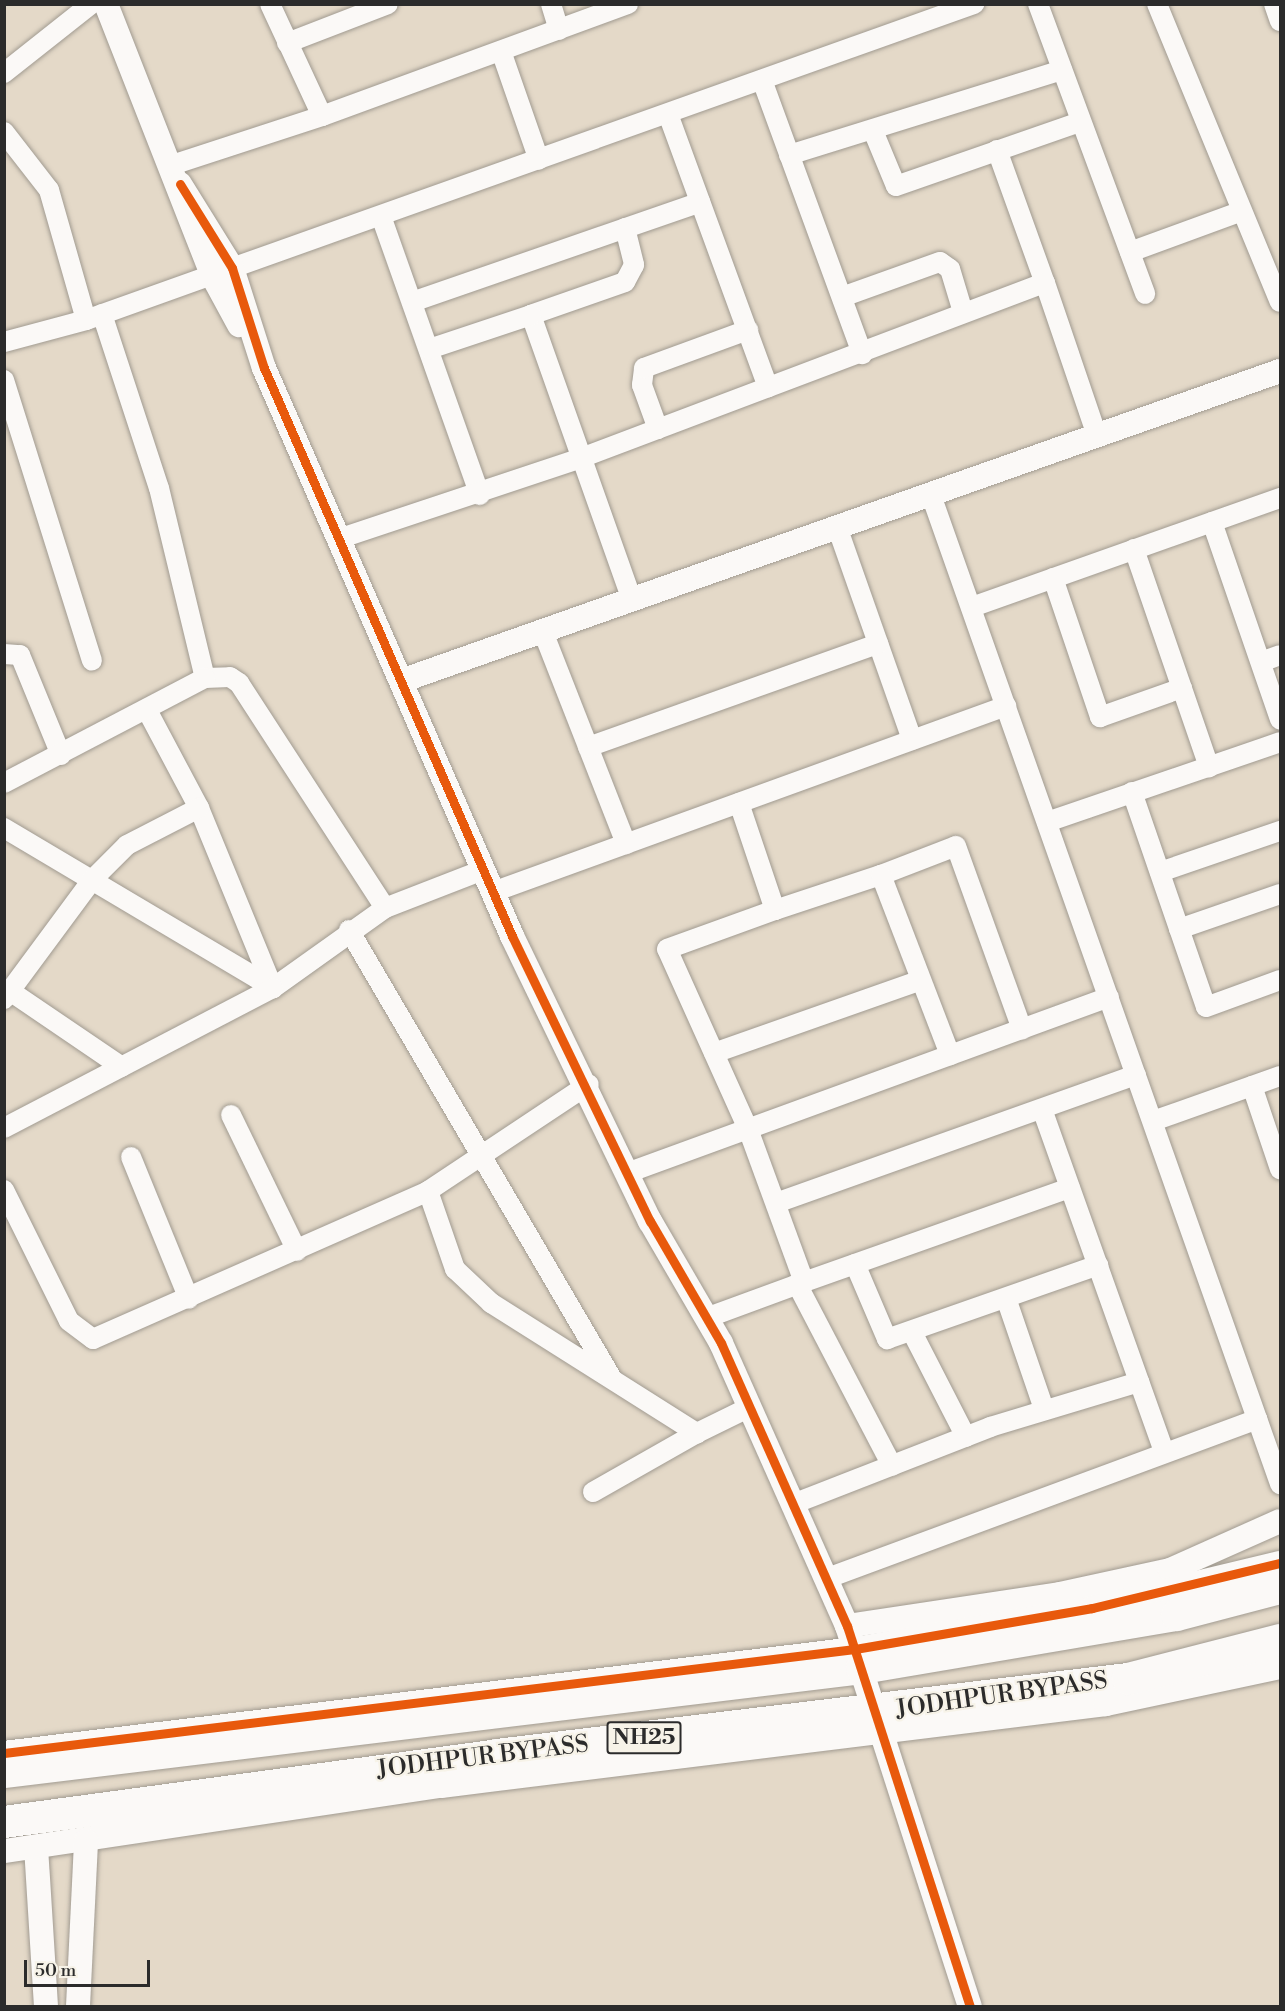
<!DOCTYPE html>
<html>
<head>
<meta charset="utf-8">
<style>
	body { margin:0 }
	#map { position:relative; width:1285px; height:2011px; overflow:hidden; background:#e4d9c8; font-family:"Libre Bodoni",serif }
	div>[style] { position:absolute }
	.roads { filter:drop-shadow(0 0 2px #a19b91) drop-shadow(0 0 2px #a19b91) }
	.minor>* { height:20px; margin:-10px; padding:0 10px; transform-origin:10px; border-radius:10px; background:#fbf9f7 }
	.tertiary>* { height:24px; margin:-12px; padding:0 12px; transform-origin:12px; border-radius:12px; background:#fbf9f7 }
	.trunk>* { height:32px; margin:-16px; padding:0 16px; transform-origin:16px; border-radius:16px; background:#fbf9f7 }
	.cycleway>* { height:9px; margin:-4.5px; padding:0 4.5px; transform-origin:4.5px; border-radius:4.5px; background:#e8590c }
	span { translate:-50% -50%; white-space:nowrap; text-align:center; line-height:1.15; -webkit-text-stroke:4.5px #f7f3e8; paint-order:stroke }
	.shield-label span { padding:2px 4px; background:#f7f3e8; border:2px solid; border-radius:4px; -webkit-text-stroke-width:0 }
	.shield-label { font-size:22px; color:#2b2b2b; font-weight:700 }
	.street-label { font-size:24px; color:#2b2b2b }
	.frame { position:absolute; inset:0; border:6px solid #2b2b2b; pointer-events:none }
	.scale { position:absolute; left:24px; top:1960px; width:126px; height:27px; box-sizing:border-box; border:3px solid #2b2b2b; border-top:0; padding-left:8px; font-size:18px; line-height:21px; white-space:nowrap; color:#2b2b2b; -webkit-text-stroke:4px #f7f3e8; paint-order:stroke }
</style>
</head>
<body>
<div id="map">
	<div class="roads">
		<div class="minor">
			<div style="left:551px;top:4px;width:27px;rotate:73deg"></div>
			<div style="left:1038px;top:4px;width:309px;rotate:69.7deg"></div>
			<div style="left:1157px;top:4px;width:322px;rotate:67.6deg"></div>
			<div style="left:1274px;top:4px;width:18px;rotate:71deg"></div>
			<div style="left:287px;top:43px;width:108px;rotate:-21.1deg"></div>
			<div style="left:501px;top:51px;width:115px;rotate:70.8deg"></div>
			<div style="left:4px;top:73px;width:111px;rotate:-38.4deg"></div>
			<div style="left:762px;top:80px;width:292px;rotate:69.9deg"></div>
			<div style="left:668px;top:114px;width:291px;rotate:69.9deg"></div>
			<div style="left:322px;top:116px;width:326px;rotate:-20.1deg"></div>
			<div style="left:4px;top:132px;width:73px;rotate:52.2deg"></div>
			<div style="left:49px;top:190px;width:135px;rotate:74.1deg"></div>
			<div style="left:86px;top:320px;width:134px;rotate:-19.7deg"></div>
			<div style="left:874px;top:133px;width:57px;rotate:67.5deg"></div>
			<div style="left:896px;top:186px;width:195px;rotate:-19.2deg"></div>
			<div style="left:997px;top:150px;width:141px;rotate:70.2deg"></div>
			<div style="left:789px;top:155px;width:286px;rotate:-17.3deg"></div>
			<div style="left:172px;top:165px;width:158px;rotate:-18.1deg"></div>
			<div style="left:322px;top:116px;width:123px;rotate:-114.9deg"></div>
			<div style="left:381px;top:216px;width:296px;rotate:70.5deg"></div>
			<div style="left:625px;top:228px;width:38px;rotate:76deg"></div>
			<div style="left:634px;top:265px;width:19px;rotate:118deg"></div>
			<div style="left:625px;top:282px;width:100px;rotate:160.7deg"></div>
			<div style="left:531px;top:315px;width:302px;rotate:70.5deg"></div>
			<div style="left:1130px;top:252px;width:119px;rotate:-20.1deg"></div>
			<div style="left:232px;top:268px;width:788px;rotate:-19.59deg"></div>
			<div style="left:842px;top:297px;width:104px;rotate:-19.7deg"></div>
			<div style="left:940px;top:262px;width:12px;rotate:35deg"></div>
			<div style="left:950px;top:269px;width:45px;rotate:73.2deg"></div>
			<div style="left:412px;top:302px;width:305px;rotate:-19.1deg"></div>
			<div style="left:102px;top:314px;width:183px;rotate:71.9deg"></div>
			<div style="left:159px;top:488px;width:195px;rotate:76.4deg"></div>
			<div style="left:205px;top:678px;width:25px;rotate:-2deg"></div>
			<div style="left:230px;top:677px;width:11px;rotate:34deg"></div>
			<div style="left:239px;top:683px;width:268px;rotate:57deg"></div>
			<div style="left:385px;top:908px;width:105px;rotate:-21.2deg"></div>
			<div style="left:4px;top:342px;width:85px;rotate:-15deg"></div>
			<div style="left:429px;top:349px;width:108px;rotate:-18.4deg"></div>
			<div style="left:4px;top:380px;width:294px;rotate:72.6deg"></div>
			<div style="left:658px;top:429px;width:47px;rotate:-110deg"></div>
			<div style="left:642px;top:385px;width:17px;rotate:-83deg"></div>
			<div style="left:644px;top:368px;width:111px;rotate:-20.1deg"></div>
			<div style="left:931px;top:495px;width:1049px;rotate:70.56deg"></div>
			<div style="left:1212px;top:522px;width:209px;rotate:71deg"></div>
			<div style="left:841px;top:538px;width:214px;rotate:70.6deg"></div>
			<div style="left:338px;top:539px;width:256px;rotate:-18.4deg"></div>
			<div style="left:581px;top:458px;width:496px;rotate:-20.7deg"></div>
			<div style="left:1045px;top:283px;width:162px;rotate:71.2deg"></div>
			<div style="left:1134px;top:549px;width:231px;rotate:71deg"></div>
			<div style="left:1053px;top:578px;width:147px;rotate:71.3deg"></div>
			<div style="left:1100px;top:717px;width:87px;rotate:-19.5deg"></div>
			<div style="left:972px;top:607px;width:327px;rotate:-19.5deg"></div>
			<div style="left:547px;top:642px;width:217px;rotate:68.6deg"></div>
			<div style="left:4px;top:654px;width:16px;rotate:4deg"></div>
			<div style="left:20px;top:655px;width:108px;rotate:67.7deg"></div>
			<div style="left:1261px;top:662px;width:20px;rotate:-20deg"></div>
			<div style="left:148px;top:712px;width:109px;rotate:62deg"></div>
			<div style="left:199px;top:808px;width:195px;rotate:67.7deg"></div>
			<div style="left:273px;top:988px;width:138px;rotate:-35.5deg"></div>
			<div style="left:588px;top:747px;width:308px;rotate:-19.6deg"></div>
			<div style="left:4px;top:783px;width:227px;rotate:-27.6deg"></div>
			<div style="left:1132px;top:792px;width:227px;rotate:71deg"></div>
			<div style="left:1206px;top:1007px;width:79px;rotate:-20deg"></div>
			<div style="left:1047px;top:822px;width:246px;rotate:-18.9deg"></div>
			<div style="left:4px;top:828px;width:313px;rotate:30.7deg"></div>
			<div style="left:1160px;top:872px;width:127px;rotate:-18.9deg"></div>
			<div style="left:881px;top:875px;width:80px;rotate:-21.1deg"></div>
			<div style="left:956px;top:846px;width:195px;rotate:70.2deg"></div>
			<div style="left:493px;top:892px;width:546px;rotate:-19.93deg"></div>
			<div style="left:775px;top:910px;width:112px;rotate:-18.3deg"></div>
			<div style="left:881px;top:875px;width:193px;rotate:69deg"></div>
			<div style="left:1179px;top:929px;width:107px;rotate:-19.1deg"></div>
			<div style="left:349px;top:930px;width:518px;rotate:59.62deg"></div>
			<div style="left:10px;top:991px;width:135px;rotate:34.2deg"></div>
			<div style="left:4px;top:999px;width:148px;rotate:-53.5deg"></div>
			<div style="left:92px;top:880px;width:49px;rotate:-45deg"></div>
			<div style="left:127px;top:845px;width:81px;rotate:-27.2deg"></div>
			<div style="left:714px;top:1053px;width:219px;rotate:-19.4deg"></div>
			<div style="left:1252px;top:1086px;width:88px;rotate:71.4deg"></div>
			<div style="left:1042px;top:1109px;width:363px;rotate:70.4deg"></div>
			<div style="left:231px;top:1115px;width:151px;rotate:64.1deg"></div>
			<div style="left:1153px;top:1121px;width:135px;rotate:-19.5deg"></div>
			<div style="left:4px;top:1128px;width:303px;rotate:-27.5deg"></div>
			<div style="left:131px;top:1157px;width:153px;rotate:67.8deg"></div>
			<div style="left:627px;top:1173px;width:513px;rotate:-20.06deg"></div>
			<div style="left:4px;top:1190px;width:146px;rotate:63.6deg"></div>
			<div style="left:69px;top:1321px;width:30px;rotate:37deg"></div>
			<div style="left:93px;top:1339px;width:366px;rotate:-23.8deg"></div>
			<div style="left:428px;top:1191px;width:193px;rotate:-33.6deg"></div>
			<div style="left:428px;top:1191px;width:83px;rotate:70.9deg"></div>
			<div style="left:455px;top:1269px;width:50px;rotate:43.4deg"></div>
			<div style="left:491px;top:1303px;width:244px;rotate:32.3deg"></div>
			<div style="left:697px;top:1433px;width:59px;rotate:-26.1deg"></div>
			<div style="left:776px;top:1203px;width:382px;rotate:-19.6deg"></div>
			<div style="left:855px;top:1264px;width:82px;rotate:66.9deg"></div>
			<div style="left:887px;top:1339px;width:224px;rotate:-19.3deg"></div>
			<div style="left:804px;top:1282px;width:282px;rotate:-19.5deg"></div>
			<div style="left:797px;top:1284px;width:205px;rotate:62.4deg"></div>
			<div style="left:1006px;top:1298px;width:117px;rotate:71.1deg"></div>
			<div style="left:706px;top:1318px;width:104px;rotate:-20.2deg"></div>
			<div style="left:804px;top:1282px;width:163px;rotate:-110.1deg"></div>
			<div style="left:748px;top:1129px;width:197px;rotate:-114.2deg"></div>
			<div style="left:667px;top:949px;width:115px;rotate:-19.9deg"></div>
			<div style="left:775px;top:910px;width:113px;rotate:-108.6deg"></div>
			<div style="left:912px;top:1332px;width:118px;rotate:62.8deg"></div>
			<div style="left:593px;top:1492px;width:120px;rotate:-29.6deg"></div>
			<div style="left:793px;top:1504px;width:212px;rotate:-21.3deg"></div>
			<div style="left:990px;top:1427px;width:156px;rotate:-16.8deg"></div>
			<div style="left:825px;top:1579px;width:461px;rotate:-20.3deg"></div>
		</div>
		<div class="tertiary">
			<div style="left:106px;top:4px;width:291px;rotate:68.6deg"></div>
			<div style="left:212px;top:275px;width:57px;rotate:61.6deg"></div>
			<div style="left:180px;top:184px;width:99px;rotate:58.2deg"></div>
			<div style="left:232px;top:268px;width:105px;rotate:72.3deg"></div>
			<div style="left:264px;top:368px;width:620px;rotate:66.41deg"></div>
			<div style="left:512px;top:936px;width:317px;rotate:64.2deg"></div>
			<div style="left:650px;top:1221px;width:141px;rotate:59.8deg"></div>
			<div style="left:721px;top:1343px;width:310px;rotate:66deg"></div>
			<div style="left:847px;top:1626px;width:399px;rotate:72.1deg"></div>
			<div style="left:401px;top:681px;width:932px;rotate:-19.43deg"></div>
			<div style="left:847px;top:1626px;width:215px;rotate:-8.5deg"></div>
			<div style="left:1060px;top:1594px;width:113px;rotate:-12.3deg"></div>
			<div style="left:1170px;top:1570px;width:120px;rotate:-24deg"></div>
			<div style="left:4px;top:1753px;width:857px;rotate:-6.97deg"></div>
			<div style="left:855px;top:1649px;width:241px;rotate:-9.8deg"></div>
			<div style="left:1092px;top:1608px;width:193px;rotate:-13.5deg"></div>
			<div style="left:36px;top:1847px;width:159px;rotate:86.4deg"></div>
			<div style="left:4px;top:1851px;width:442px;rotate:-8.5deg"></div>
			<div style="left:441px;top:1786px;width:670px;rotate:-7.03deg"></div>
			<div style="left:1106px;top:1704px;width:178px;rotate:-12deg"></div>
			<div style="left:78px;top:2006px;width:165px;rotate:-87.2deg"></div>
		</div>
		<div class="trunk">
			<div style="left:4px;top:1772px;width:864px;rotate:-6.91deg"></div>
			<div style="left:862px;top:1668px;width:319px;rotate:-9.6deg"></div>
			<div style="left:1177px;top:1615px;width:106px;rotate:-14.7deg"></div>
			<div style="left:4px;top:1822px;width:498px;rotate:-7.7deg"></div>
			<div style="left:497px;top:1755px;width:636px;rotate:-6.87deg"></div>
			<div style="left:1128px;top:1679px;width:157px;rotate:-14.4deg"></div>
		</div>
	</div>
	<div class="cycleway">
		<div style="left:180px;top:184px;width:99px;rotate:58.2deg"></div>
		<div style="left:232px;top:268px;width:105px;rotate:72.3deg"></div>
		<div style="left:264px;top:368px;width:620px;rotate:66.41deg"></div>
		<div style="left:512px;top:936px;width:317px;rotate:64.2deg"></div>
		<div style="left:650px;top:1221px;width:141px;rotate:59.8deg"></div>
		<div style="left:721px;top:1343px;width:310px;rotate:66deg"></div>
		<div style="left:847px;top:1626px;width:399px;rotate:72.1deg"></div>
		<div style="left:4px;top:1753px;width:857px;rotate:-6.97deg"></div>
		<div style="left:855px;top:1649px;width:241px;rotate:-9.8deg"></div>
		<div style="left:1092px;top:1608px;width:193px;rotate:-13.5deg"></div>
	</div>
	<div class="shield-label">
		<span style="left:644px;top:1738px">NH25</span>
	</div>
	<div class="street-label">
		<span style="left:1002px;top:1696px;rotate:-8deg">JODHPUR BYPASS</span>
		<span style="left:483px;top:1758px;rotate:-7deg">JODHPUR BYPASS</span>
	</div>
	<div class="frame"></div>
	<div class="scale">50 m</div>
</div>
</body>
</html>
